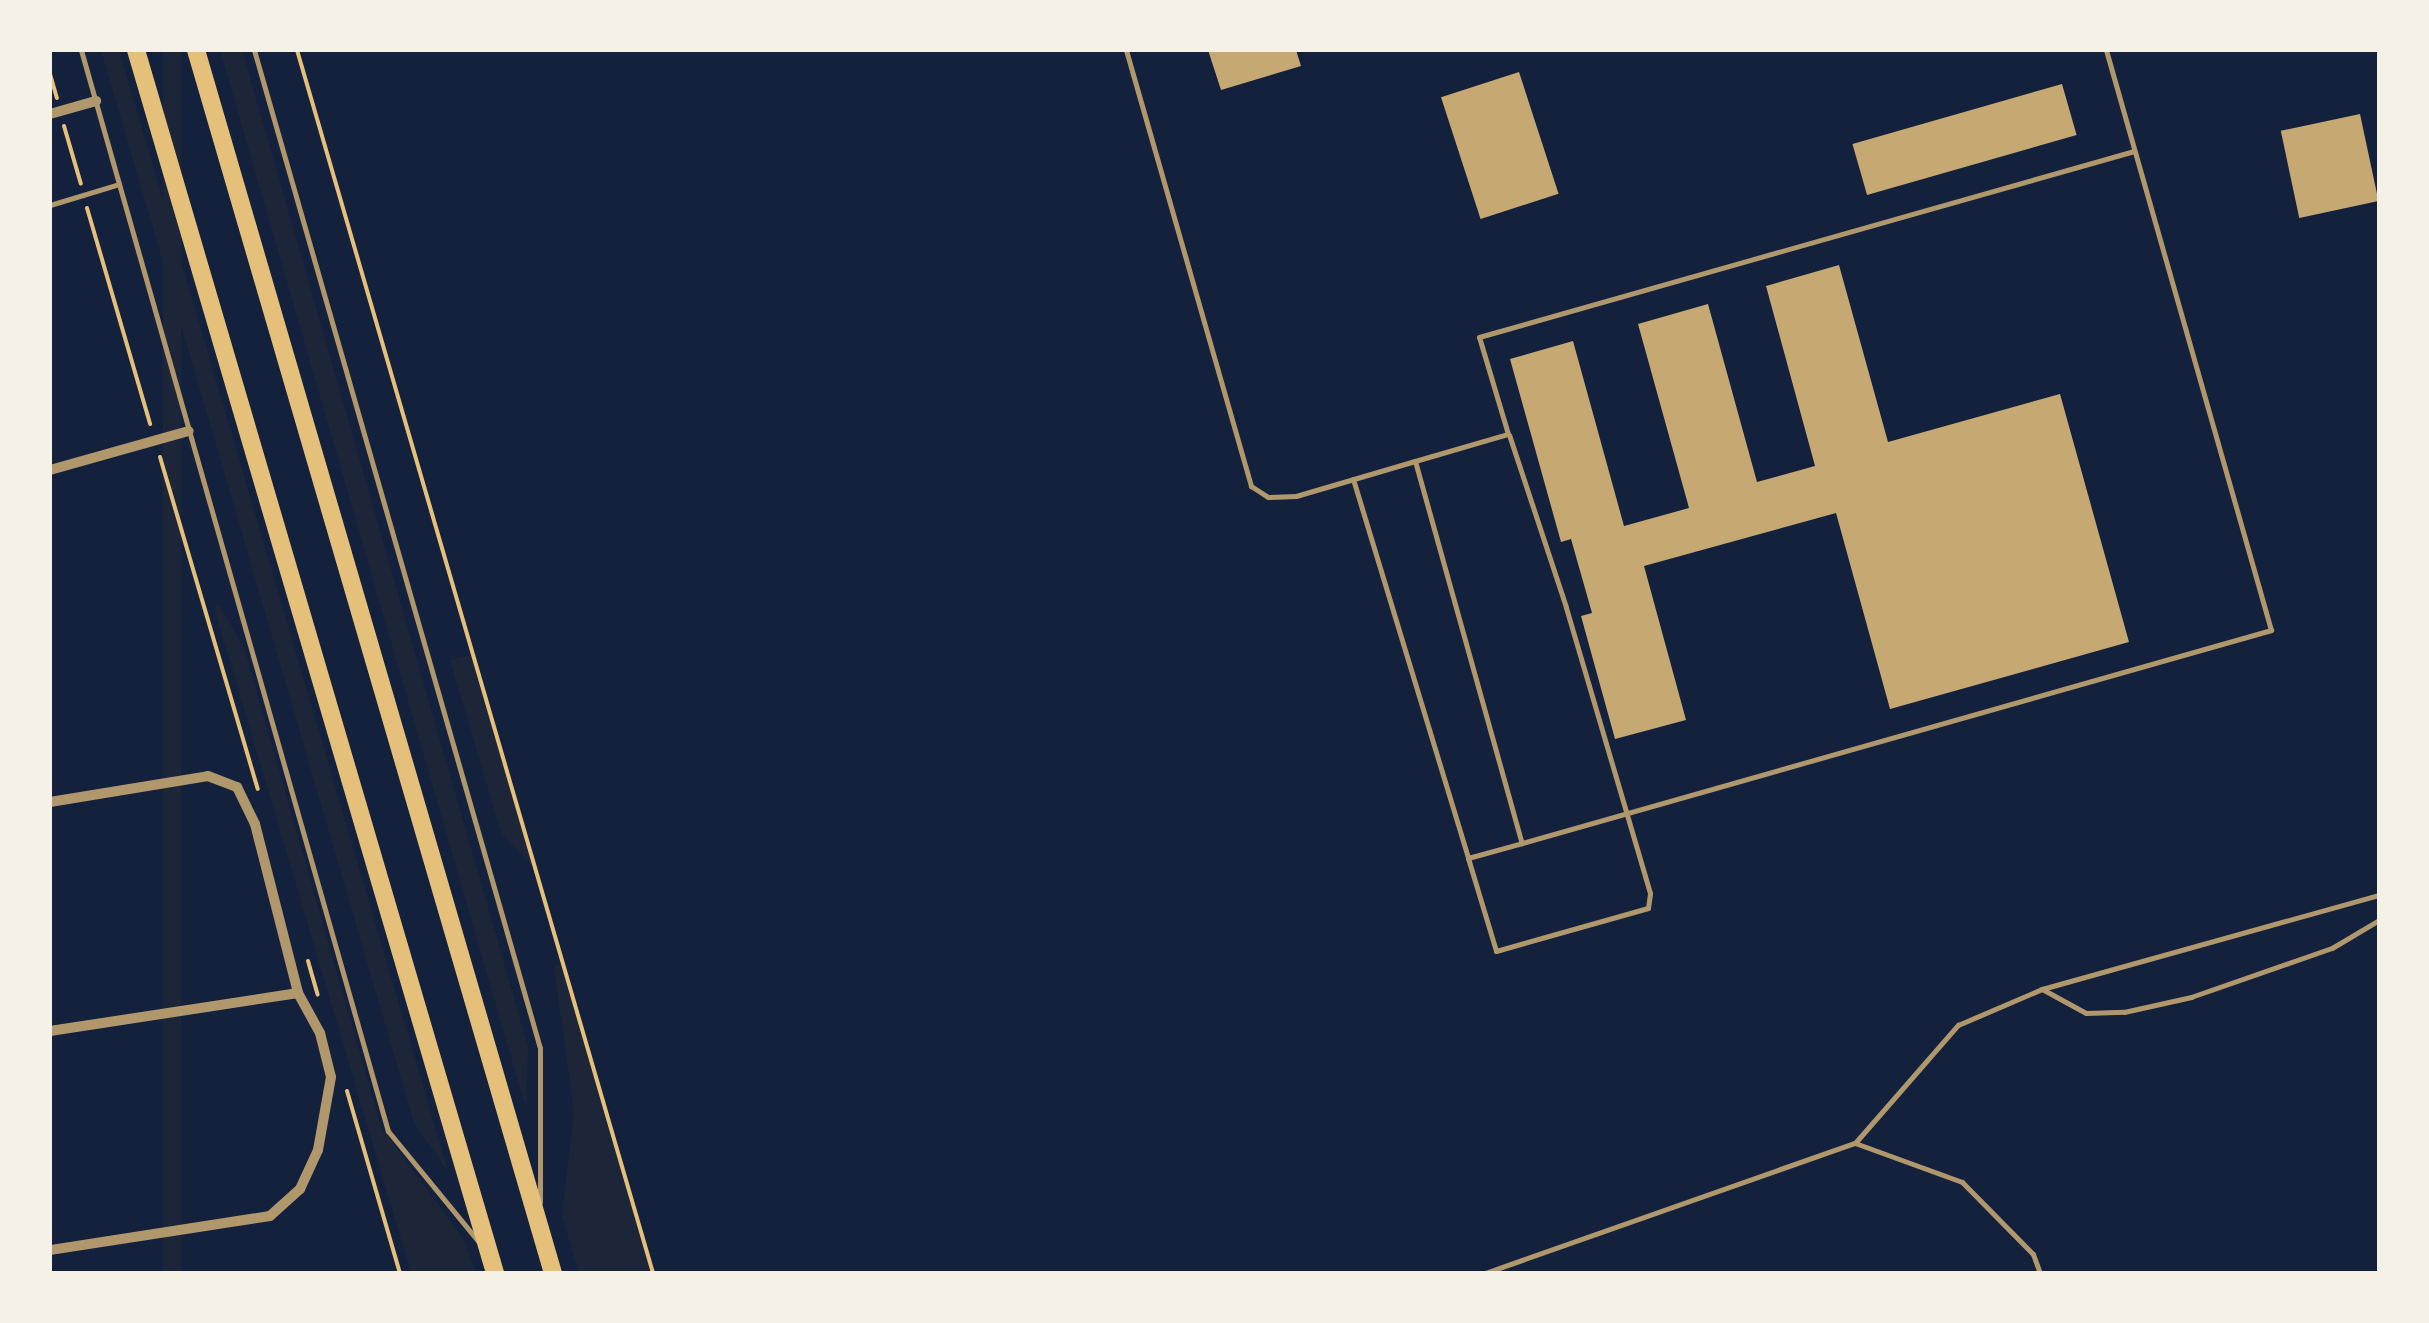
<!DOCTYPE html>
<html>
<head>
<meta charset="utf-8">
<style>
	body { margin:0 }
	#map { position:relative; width:2429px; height:1323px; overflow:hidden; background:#14213d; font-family:Ubuntu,sans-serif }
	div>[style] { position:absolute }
	.green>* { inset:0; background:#1d2539; transform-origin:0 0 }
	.building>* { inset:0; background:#c6a872; transform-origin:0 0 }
	.path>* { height:4px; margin:-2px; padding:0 2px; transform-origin:2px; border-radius:2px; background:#e5c07b }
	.service>* { height:5px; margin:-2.5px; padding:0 2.5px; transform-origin:2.5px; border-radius:2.5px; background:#b1986c }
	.minor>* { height:10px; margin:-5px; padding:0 5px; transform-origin:5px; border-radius:5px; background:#b1986c }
	.primary>* { height:18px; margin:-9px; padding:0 9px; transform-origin:9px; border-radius:9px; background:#e5c07b }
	span { translate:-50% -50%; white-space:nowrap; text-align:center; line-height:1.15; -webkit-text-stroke:8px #f6f1e7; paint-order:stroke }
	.frame { position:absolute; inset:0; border:52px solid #f6f1e7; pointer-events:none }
</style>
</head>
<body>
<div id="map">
	<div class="green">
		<div style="clip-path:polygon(101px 50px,119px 50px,448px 1171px,414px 1123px)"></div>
		<div style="left:163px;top:50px;width:18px;height:1274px"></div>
		<div style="clip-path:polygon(220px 50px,242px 50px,528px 1047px,526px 1109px)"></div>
		<div style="clip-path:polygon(220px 606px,244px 648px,381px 1127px,464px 1240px,476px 1273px,411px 1273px,214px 607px)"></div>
		<div style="clip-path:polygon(473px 655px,535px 869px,501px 833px,450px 660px)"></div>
		<div style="clip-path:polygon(562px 963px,653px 1273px,579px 1273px,562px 1216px,574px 1112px,554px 967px)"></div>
	</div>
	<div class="building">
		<div style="clip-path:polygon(1208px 50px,1296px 50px,1301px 66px,1221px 90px)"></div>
		<div style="left:1519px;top:72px;width:128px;height:82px;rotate:72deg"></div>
		<div style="left:2062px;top:84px;width:53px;height:218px;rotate:74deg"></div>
		<div style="left:2360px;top:114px;width:89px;height:81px;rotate:78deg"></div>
		<div style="clip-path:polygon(1839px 265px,1888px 442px,2060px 394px,2129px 642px,1890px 709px,1836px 513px,1644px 566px,1686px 720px,1615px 739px,1581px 616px,1592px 613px,1571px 539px,1561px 542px,1510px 359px,1573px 341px,1624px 526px,1689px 508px,1638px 324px,1708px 304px,1757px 482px,1815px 466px,1766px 286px)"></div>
	</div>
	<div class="path">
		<div style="left:297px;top:50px;width:1274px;rotate:73.77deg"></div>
		<div style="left:50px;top:74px;width:25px;rotate:74deg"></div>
		<div style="left:64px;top:126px;width:60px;rotate:73.7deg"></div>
		<div style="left:87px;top:208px;width:225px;rotate:73.7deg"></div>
		<div style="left:160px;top:457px;width:346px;rotate:73.6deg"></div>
		<div style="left:308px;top:961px;width:35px;rotate:74deg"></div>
		<div style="left:347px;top:1091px;width:190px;rotate:73.8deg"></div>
	</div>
	<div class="service">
		<div style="left:81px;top:50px;width:1124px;rotate:74.15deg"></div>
		<div style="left:388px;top:1131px;width:144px;rotate:50.7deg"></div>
		<div style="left:254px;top:50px;width:1038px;rotate:74.01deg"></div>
		<div style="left:540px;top:1048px;width:154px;rotate:90deg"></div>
		<div style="left:1126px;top:50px;width:454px;rotate:74deg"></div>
		<div style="left:1251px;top:486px;width:20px;rotate:33deg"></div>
		<div style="left:1268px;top:497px;width:28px;rotate:-2deg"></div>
		<div style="left:1296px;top:496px;width:124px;rotate:-16.4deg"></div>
		<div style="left:1415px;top:461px;width:397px;rotate:74.4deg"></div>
		<div style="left:1522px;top:843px;width:779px;rotate:-15.87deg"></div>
		<div style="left:2271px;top:630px;width:603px;rotate:-105.88deg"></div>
		<div style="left:50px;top:205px;width:72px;rotate:-16.9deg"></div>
		<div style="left:1415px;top:461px;width:97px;rotate:-16.2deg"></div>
		<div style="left:1508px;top:434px;width:101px;rotate:-106.6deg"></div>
		<div style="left:1479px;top:337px;width:681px;rotate:-15.85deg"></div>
		<div style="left:1353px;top:479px;width:396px;rotate:73.1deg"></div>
		<div style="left:1468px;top:858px;width:56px;rotate:-15.5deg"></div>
		<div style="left:1468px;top:858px;width:97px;rotate:73.2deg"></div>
		<div style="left:1496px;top:951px;width:158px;rotate:-15.8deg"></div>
		<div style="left:1648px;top:908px;width:15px;rotate:-82deg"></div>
		<div style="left:1650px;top:893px;width:298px;rotate:-106.4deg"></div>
		<div style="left:1566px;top:607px;width:181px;rotate:-108.3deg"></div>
		<div style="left:2042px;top:989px;width:50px;rotate:28.6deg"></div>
		<div style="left:2086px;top:1013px;width:38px;rotate:-2deg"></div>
		<div style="left:2124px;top:1012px;width:69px;rotate:-12.6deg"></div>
		<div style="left:2191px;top:997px;width:149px;rotate:-19.2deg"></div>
		<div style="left:2332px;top:948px;width:55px;rotate:-30.8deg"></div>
		<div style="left:1855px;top:1143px;width:114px;rotate:20deg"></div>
		<div style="left:1962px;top:1182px;width:101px;rotate:45.4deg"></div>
		<div style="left:2033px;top:1254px;width:20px;rotate:70deg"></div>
		<div style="left:1485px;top:1273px;width:392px;rotate:-19.4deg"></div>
		<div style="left:1855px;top:1143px;width:157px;rotate:-48.9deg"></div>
		<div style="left:1958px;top:1025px;width:91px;rotate:-23.2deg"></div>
		<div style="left:2042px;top:989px;width:350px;rotate:-15.6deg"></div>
	</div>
	<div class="minor">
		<div style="left:50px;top:114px;width:48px;rotate:-15.8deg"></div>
		<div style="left:50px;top:470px;width:144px;rotate:-15.7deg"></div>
		<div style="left:50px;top:802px;width:160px;rotate:-9.3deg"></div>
		<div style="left:208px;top:776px;width:31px;rotate:21deg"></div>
		<div style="left:237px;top:787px;width:41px;rotate:64.1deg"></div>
		<div style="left:255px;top:824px;width:174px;rotate:75.7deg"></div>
		<div style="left:298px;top:993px;width:46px;rotate:61.2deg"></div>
		<div style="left:320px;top:1033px;width:45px;rotate:76deg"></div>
		<div style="left:331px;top:1077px;width:74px;rotate:100.1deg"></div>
		<div style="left:318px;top:1150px;width:43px;rotate:114.8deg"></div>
		<div style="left:300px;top:1189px;width:40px;rotate:138deg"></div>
		<div style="left:270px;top:1216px;width:223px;rotate:171.2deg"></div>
		<div style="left:50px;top:1031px;width:251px;rotate:-8.7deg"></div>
	</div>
	<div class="primary">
		<div style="left:136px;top:50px;width:1275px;rotate:73.64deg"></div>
		<div style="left:196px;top:50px;width:1274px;rotate:73.73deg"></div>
	</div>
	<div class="frame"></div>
</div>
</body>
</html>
